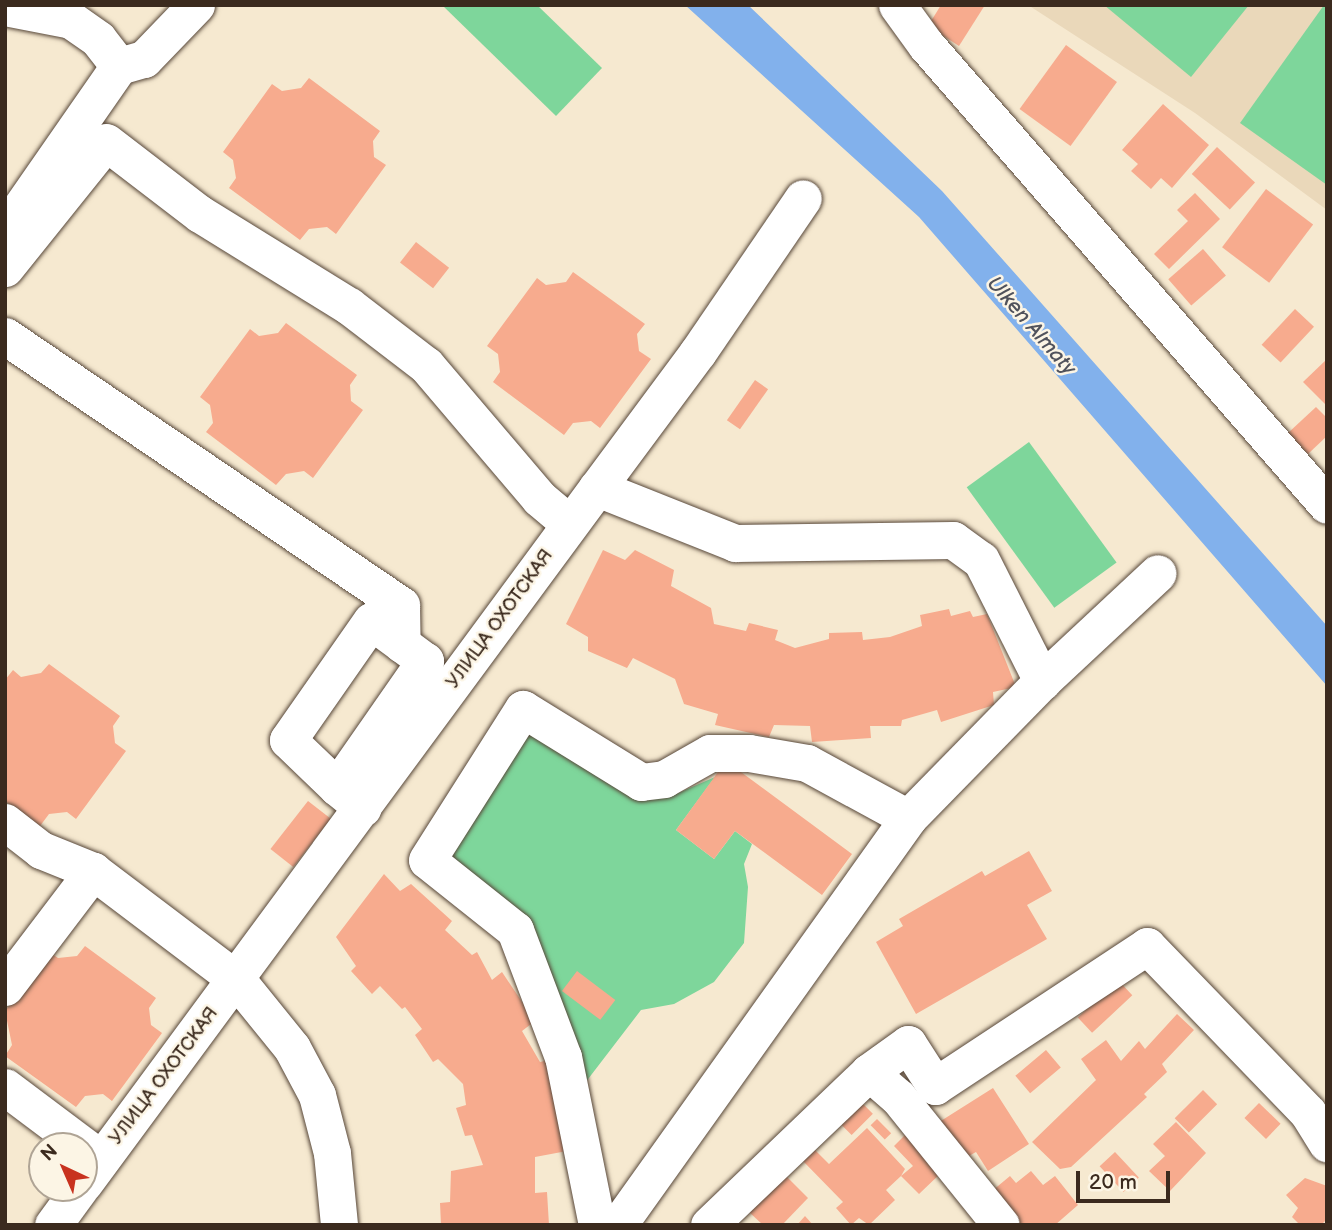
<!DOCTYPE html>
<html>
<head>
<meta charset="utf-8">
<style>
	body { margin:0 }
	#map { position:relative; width:1332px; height:1230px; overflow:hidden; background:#f6e9d0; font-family:"Balsamiq Sans",sans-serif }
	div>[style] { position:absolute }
	.built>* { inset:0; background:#ead8ba }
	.green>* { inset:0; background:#7ed69b; transform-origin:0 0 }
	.water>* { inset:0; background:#82b1ec }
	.building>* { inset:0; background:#f7ab8e; transform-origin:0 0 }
	.roads { filter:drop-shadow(0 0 2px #574739) drop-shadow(0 0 2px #574739) }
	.minor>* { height:37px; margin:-18.5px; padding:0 18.5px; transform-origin:18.5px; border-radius:18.5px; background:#fff }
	span { translate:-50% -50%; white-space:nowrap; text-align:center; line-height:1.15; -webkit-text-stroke:5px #fcf5e5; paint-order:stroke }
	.street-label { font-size:19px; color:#3b2a1e }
	.water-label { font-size:21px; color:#50525c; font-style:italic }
	.frame { position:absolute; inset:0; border:7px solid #3b2a1e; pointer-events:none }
	.north { position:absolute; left:28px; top:1132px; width:70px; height:70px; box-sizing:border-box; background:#fcf5e5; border:2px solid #afa495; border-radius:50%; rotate:316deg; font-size:19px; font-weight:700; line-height:28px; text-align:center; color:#3b2a1e }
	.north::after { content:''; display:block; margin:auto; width:24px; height:32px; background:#c8321e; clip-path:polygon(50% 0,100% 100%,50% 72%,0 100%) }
	.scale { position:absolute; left:1076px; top:1171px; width:94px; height:32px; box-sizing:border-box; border:4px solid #3b2a1e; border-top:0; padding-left:9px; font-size:21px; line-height:24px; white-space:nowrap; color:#3b2a1e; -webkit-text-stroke:5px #fcf5e5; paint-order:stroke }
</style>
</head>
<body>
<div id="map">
	<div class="built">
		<div style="clip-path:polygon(1028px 5px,1327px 5px,1327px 210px,1195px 113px)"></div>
	</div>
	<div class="green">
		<div style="clip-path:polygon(537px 5px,602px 68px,556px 116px,442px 5px)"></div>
		<div style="clip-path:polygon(1104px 5px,1249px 5px,1191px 77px)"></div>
		<div style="clip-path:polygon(1324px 5px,1327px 5px,1327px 185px,1240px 123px)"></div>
		<div style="left:1029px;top:442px;width:149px;height:77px;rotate:54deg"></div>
		<div style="clip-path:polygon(523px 709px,669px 797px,715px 777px,676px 830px,714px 859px,735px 831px,752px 844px,744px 864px,748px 887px,744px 943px,714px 982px,674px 1004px,641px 1010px,572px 1100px,515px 930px,427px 860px)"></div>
	</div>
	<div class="water">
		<div style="clip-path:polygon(685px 5px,748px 5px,942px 191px,1327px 626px,1327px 686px,919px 217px)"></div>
	</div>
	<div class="building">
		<div style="clip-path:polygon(941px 5px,985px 5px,959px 46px,928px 26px)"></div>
		<div style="left:1066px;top:45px;width:63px;height:79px;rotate:36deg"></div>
		<div style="clip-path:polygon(309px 78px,380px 131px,373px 141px,374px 157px,386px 165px,336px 234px,327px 227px,309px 229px,300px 240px,229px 188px,236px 178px,233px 160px,223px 152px,272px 84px,282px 91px,301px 88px)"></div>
		<div style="clip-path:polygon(1163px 104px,1209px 145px,1172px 188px,1161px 178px,1151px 189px,1131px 171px,1138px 164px,1122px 150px)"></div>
		<div style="left:1217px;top:147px;width:52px;height:37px;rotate:43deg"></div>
		<div style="left:1266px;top:189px;width:59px;height:73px;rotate:37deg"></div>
		<div style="clip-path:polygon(1195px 193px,1220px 219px,1169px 269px,1154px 254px,1188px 221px,1177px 210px)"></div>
		<div style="left:416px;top:242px;width:42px;height:26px;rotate:38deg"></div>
		<div style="left:1203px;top:249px;width:35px;height:46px;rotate:49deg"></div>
		<div style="clip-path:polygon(573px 272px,645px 324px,637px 334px,639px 351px,651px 359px,600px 428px,591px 421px,573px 423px,564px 435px,493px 382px,500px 372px,498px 354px,487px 346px,537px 278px,546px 285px,566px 282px)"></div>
		<div style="left:1295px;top:309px;width:26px;height:49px;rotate:43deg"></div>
		<div style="clip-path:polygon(286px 323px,357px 375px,350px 385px,351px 401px,363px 410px,313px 478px,304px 471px,286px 474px,276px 485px,206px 432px,213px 423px,210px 405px,200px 397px,250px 329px,259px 336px,278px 333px)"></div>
		<div style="clip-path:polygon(1327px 359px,1327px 406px,1303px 382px)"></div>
		<div style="left:755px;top:380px;width:16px;height:49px;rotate:35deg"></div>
		<div style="clip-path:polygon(1316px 407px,1327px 418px,1327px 436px,1308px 454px,1288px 433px)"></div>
		<div style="clip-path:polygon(603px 550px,625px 560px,635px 550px,674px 570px,671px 586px,711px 608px,714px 624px,746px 631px,749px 623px,778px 630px,775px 640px,795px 648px,829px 639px,829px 633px,862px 632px,863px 640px,890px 637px,922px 626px,920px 615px,949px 609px,951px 616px,970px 611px,973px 617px,987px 614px,1016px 687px,993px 692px,994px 705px,941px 722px,937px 710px,902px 720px,901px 726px,870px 726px,871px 738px,812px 742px,810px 726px,774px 725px,769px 737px,715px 725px,718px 714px,684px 704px,675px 679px,633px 658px,627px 668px,588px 651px,588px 637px,566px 624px)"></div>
		<div style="clip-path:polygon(49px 664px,120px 716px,113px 726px,115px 743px,126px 751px,76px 819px,67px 812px,49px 814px,40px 826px,5px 801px,5px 680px,13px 670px,21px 677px,41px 673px)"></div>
		<div style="clip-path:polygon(726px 761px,852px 854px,822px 895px,735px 831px,714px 859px,676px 830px)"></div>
		<div style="left:308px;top:801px;width:29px;height:61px;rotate:38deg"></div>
		<div style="clip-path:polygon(1029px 851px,1052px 891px,1027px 905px,1047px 939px,916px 1014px,876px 942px,903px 926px,899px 919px,982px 871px,985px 876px)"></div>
		<div style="clip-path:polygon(384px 874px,400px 891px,411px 884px,452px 921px,445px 930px,472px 955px,477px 952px,492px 980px,502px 972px,535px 1021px,522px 1031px,540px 1062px,553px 1059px,567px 1151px,535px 1157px,535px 1193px,547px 1192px,549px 1225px,441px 1225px,440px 1203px,450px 1202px,451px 1171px,483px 1165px,472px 1135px,465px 1136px,456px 1108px,466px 1105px,463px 1084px,438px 1059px,433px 1062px,415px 1035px,422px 1029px,405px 1007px,402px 1009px,380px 986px,372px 994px,351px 971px,356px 966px,336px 937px)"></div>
		<div style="clip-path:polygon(85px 946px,156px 998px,149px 1008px,151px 1025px,162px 1033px,112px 1101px,103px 1094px,85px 1096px,76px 1107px,5px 1056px,12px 1045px,5px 1011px,49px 952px,58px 958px,77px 956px)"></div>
		<div style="left:577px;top:971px;width:48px;height:25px;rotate:37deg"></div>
		<div style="left:1118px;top:980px;width:21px;height:55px;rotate:47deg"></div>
		<div style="clip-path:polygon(1177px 1014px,1194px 1030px,1162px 1064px,1167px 1072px,1144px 1094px,1147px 1097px,1071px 1167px,1060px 1169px,1032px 1142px,1096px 1080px,1081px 1059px,1106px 1040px,1121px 1061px,1139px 1041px,1145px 1049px)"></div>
		<div style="left:1046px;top:1050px;width:23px;height:40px;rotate:50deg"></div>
		<div style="clip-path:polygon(993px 1088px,1029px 1144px,988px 1171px,976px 1152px,960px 1161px,936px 1124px)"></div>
		<div style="left:1203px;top:1090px;width:20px;height:40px;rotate:45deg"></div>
		<div style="left:858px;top:1099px;width:21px;height:30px;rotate:45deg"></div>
		<div style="left:1259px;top:1103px;width:30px;height:21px;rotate:44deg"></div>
		<div style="left:877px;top:1119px;width:20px;height:9px;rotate:45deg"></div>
		<div style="clip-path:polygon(1176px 1122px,1206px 1153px,1170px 1191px,1149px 1171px,1165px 1156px,1153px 1144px)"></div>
		<div style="clip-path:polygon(867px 1128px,905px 1169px,901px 1176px,913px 1166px,894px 1146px,906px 1134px,942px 1172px,919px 1194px,901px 1176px,886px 1190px,895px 1200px,869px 1225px,859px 1218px,851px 1225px,836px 1208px,843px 1202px,802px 1160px,814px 1149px,829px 1164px)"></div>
		<div style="left:1115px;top:1152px;width:35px;height:21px;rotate:47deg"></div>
		<div style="clip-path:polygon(1031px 1171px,1043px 1185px,1055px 1176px,1078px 1205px,1055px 1225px,1021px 1225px,992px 1191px,1010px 1176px,1016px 1183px)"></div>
		<div style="clip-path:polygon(785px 1175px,808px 1198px,782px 1225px,763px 1225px,749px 1212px)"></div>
		<div style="clip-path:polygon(1305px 1178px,1327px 1186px,1327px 1219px,1321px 1225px,1300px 1225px,1292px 1217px,1298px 1208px,1286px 1195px)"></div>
		<div style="clip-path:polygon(805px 1216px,813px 1225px,797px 1225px)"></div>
	</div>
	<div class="roads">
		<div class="minor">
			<div style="left:897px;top:5px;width:49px;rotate:54.1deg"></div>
			<div style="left:926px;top:45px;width:610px;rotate:48.92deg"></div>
			<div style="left:5px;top:7px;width:67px;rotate:11.1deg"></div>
			<div style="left:71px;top:20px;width:33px;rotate:35deg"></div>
			<div style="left:98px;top:39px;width:34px;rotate:52deg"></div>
			<div style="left:5px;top:230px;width:200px;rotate:-55.2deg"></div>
			<div style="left:119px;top:66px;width:26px;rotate:-16deg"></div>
			<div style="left:144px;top:59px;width:75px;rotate:-46.1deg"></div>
			<div style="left:5px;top:268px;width:161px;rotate:-51.3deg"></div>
			<div style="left:106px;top:142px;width:118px;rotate:37.5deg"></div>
			<div style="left:200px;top:214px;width:175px;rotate:31.7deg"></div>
			<div style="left:349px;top:306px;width:97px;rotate:37.5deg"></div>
			<div style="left:426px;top:365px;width:175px;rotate:49.6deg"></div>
			<div style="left:539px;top:498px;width:40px;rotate:40deg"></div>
			<div style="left:5px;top:336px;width:479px;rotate:34.2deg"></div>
			<div style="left:401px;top:605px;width:39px;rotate:89deg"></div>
			<div style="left:597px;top:488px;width:169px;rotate:-53.4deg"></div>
			<div style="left:698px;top:352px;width:186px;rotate:-55.7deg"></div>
			<div style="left:337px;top:787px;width:154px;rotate:-55.1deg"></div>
			<div style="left:425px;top:661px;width:67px;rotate:-143.5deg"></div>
			<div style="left:371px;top:621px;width:145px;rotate:124.9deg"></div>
			<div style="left:288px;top:740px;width:68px;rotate:43.8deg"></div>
			<div style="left:337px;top:787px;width:33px;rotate:39deg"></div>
			<div style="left:5px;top:822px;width:46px;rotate:37.9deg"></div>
			<div style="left:41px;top:850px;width:56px;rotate:22deg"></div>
			<div style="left:93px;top:871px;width:181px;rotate:37.1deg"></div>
			<div style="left:237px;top:980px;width:87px;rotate:51deg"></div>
			<div style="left:292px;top:1048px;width:53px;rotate:62deg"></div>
			<div style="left:317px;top:1095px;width:60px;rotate:75.5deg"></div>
			<div style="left:332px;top:1153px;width:72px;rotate:84.4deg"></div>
			<div style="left:5px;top:987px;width:146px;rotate:-52.8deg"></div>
			<div style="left:869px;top:1072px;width:48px;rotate:-35.7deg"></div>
			<div style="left:908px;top:1044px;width:50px;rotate:57.3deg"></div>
			<div style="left:935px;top:1086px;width:254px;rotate:-33.4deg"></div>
			<div style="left:1147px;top:946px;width:232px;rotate:46deg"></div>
			<div style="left:1308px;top:1113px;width:36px;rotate:58deg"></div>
			<div style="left:5px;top:1087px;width:120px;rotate:36.9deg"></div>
			<div style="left:84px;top:1183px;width:864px;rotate:-53.57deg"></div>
			<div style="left:597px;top:488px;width:149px;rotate:21.7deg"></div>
			<div style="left:735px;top:543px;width:218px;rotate:-0.8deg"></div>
			<div style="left:953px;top:540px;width:34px;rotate:36deg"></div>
			<div style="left:981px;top:560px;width:136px;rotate:63.2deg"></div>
			<div style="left:53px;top:1225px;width:46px;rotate:-53.9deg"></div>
			<div style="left:597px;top:1225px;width:171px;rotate:-101.4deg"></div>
			<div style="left:563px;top:1057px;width:136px;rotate:-110.7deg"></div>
			<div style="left:515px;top:930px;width:112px;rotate:-141.5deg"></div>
			<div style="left:427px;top:860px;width:179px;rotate:-57.6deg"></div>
			<div style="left:523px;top:709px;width:139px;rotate:31.7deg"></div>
			<div style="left:641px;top:782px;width:23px;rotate:-7deg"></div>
			<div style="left:664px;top:779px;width:53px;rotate:-29.5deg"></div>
			<div style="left:710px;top:753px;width:39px"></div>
			<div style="left:749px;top:753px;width:59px;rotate:9.8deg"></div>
			<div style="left:807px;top:763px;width:115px;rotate:28.6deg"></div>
			<div style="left:618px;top:1225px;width:500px;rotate:-54.5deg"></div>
			<div style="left:908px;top:818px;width:192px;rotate:-45.6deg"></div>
			<div style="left:1042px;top:681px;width:158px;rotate:-43deg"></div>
			<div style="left:709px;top:1225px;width:221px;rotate:-43.7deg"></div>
			<div style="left:869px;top:1072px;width:38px;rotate:41deg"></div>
			<div style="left:898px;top:1097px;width:164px;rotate:51.2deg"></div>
		</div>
	</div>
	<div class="street-label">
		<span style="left:500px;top:619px;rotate:-54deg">УЛИЦА ОХОТСКАЯ</span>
		<span style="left:164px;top:1076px;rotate:-53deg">УЛИЦА ОХОТСКАЯ</span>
	</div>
	<div class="water-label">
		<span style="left:1031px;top:326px;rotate:49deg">Ulken Almaty</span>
	</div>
	<div class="frame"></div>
	<div class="north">N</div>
	<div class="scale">20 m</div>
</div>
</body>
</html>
